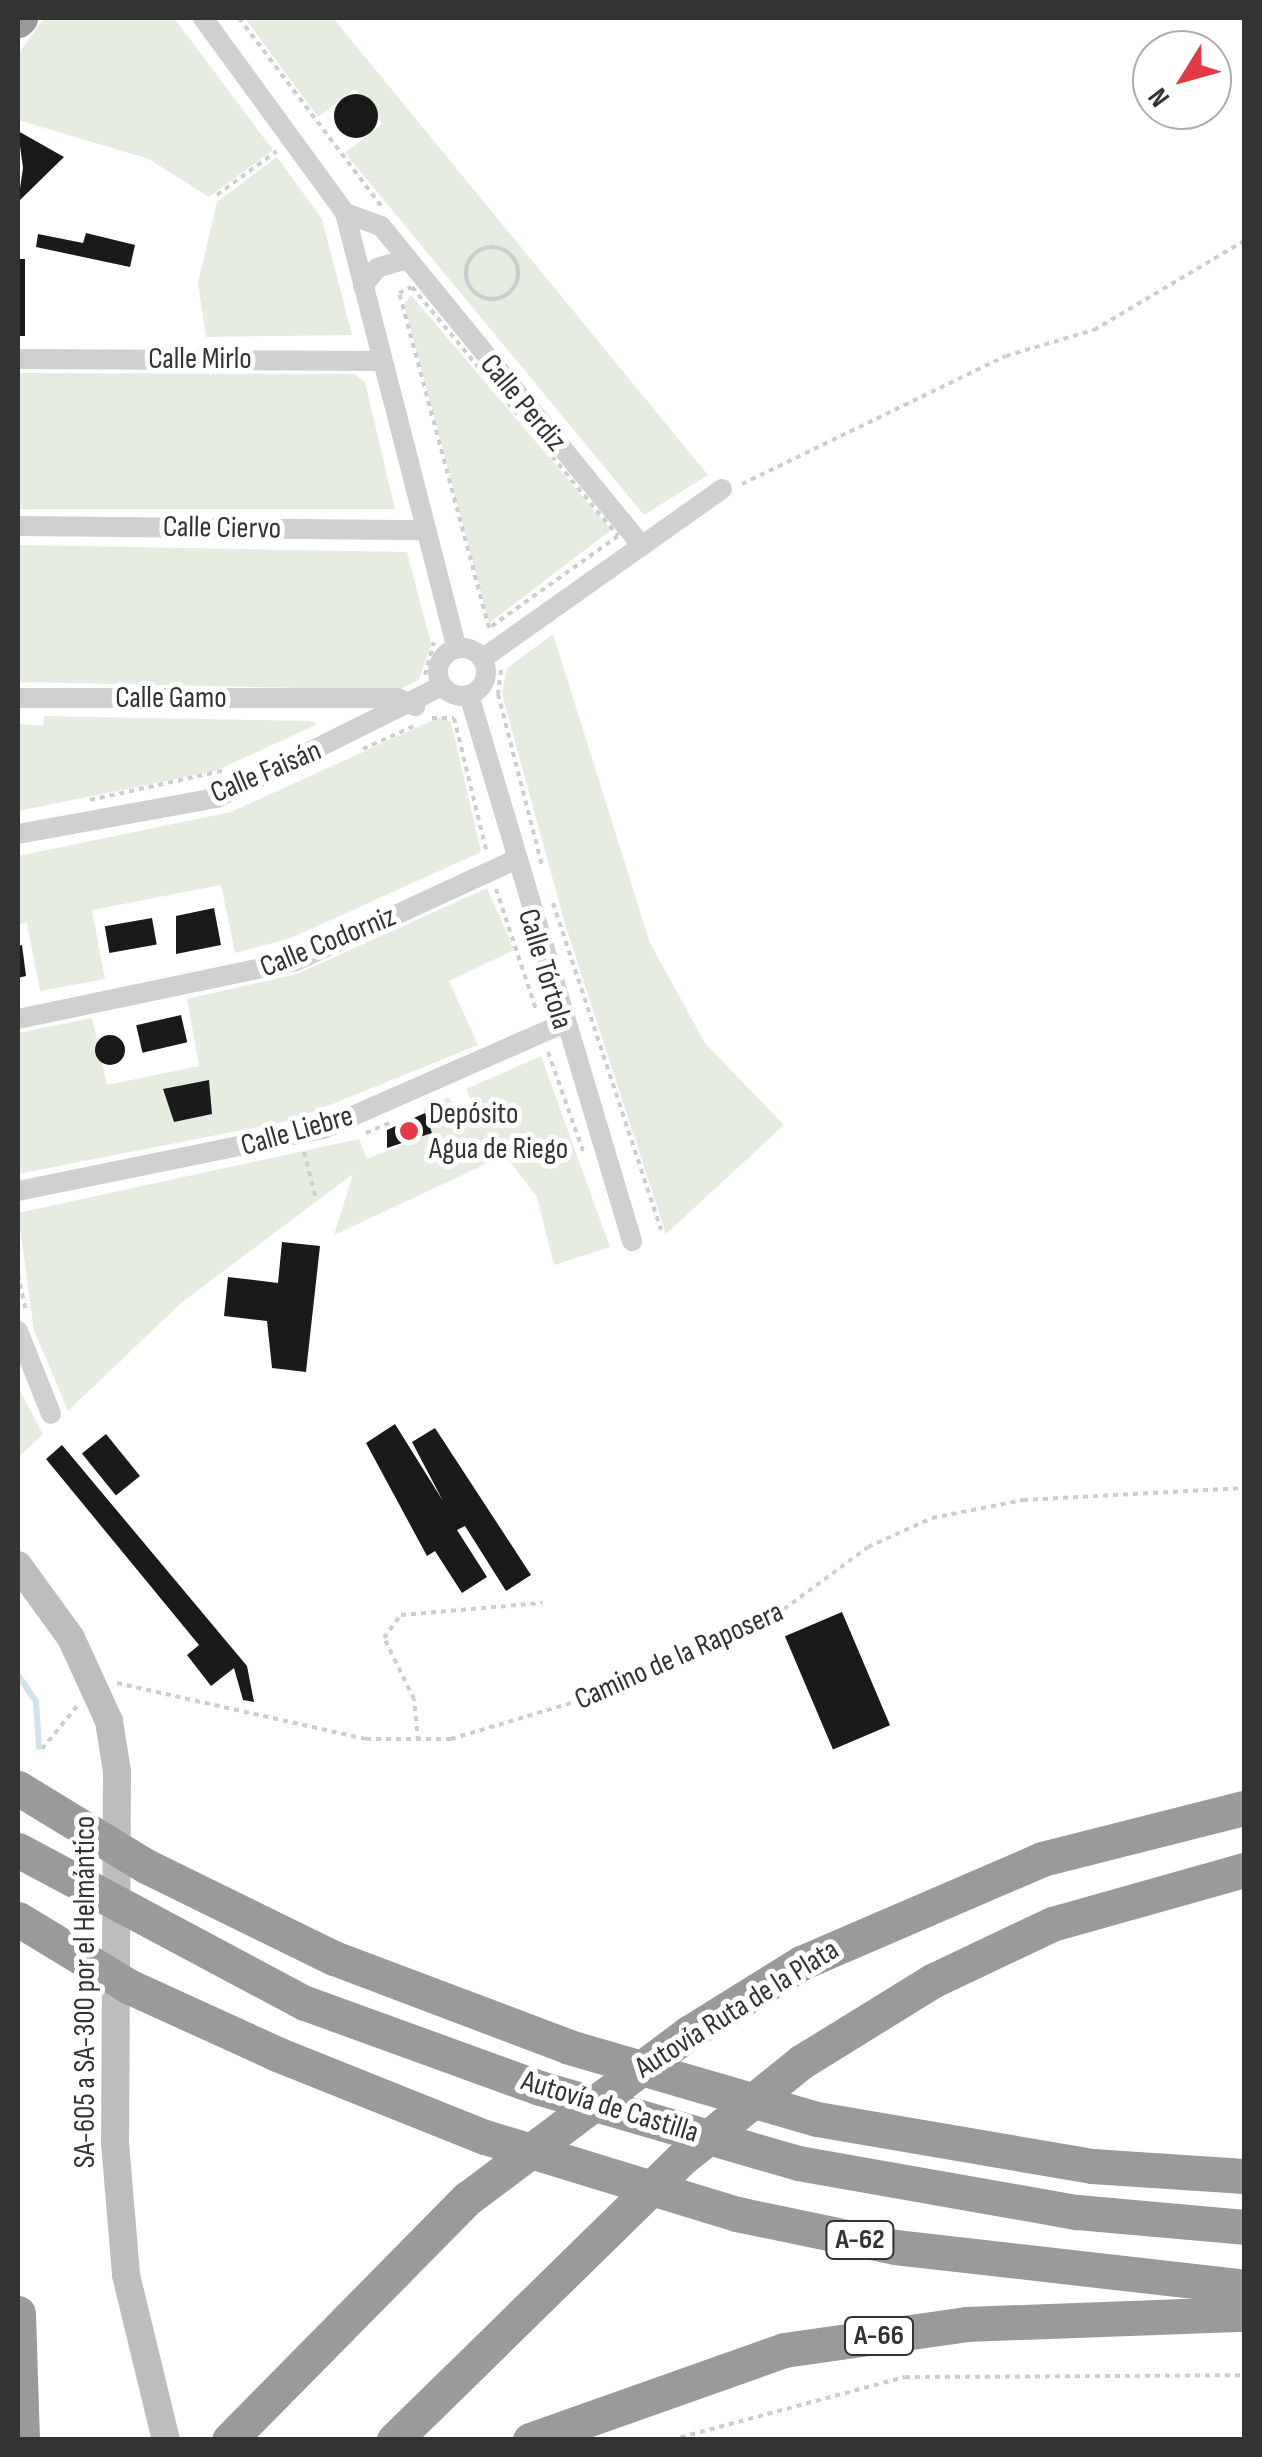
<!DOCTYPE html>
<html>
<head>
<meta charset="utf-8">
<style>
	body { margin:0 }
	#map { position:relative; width:1262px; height:2457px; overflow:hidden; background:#fff; font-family:"Sofia Sans Condensed",sans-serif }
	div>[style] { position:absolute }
	.green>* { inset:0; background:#e6ecdf }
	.stream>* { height:6px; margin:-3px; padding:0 3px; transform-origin:3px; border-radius:3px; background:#cfe2ee }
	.building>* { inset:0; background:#1a1a1a; transform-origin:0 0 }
	.round { border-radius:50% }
	.path>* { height:4px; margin-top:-2px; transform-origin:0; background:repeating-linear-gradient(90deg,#cdcdcd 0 5px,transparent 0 10px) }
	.path>.ring { margin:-2px; padding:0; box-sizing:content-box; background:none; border:4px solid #cdcdcd; border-radius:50% }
	.street>* { height:20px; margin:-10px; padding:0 10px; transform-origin:10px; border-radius:10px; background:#d0d0d0 }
	.street>.ring { margin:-10px; padding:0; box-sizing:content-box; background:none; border:20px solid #d0d0d0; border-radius:50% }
	.secondary>* { height:28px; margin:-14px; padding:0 14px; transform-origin:14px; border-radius:14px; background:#bdbdbd }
	.highway>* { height:35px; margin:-17.5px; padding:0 17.5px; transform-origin:17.5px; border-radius:17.5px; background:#9a9a9a }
	.dots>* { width:28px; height:28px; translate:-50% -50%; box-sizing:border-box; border:5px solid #fff; border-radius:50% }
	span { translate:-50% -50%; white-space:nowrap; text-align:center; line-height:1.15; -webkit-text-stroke:10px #fff; paint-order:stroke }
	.shield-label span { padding:2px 8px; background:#fff; border:2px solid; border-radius:8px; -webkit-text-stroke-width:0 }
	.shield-label { font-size:28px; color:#333; font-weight:700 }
	.street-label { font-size:30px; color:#333 }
	.poi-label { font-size:30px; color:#333 }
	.left { translate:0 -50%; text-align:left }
	.frame { position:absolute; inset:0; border:20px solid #333; pointer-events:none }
	.north { position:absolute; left:1132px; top:30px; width:100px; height:100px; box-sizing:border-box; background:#fff; border:2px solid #adadad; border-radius:50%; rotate:233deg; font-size:28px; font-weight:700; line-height:40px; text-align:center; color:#333 }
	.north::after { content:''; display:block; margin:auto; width:35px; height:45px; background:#e63946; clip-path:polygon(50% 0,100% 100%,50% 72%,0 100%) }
</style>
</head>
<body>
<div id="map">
	<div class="green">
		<div style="clip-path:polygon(44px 18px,174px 18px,273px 150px,209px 197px,149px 159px,18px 120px,18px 54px)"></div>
		<div style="clip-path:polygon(245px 18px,333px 18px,708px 475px,644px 515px,345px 153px,382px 124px,355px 89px,318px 117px)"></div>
		<div style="clip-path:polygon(277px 157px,322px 219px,352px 335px,206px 337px,198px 283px,217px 202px)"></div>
		<div style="clip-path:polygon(411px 295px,611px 530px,489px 623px,404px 304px)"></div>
		<div style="clip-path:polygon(18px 373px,354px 374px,365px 382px,395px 509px,18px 509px)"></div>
		<div style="clip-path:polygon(18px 545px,407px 552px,431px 644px,419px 680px,398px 690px,18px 682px)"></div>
		<div style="clip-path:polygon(553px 634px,650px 943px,705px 1043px,784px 1125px,666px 1234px,565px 924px,502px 694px,507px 668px)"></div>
		<div style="clip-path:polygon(44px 716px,313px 721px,316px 725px,215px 771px,18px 811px,18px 724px,43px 726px)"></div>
		<div style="clip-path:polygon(440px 717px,451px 722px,481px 852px,291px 938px,235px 953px,221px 885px,92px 910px,105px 979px,40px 991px,27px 923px,18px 924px,18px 856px,231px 812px)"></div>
		<div style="clip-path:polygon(487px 888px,514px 950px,449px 981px,478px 1045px,293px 1120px,18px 1174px,18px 1033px,92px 1018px,107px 1085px,199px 1066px,187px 999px,297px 974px)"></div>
		<div style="clip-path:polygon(541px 1056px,610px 1247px,554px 1265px,537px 1197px,505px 1155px,334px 1235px,353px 1174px,181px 1303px,68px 1411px,34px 1330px,18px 1213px,359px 1139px,367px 1159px,432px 1133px,423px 1109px,449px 1097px,461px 1118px,476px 1110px,466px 1089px)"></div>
		<div style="clip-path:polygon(18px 1387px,43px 1434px,18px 1458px)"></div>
	</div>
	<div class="stream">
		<div style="left:18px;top:1675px;width:32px;rotate:56deg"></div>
		<div style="left:36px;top:1702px;width:45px;rotate:86.2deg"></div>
	</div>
	<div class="building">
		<div class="round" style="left:334px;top:94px;width:44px;height:44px"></div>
		<div style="clip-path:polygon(18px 131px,64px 157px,18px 202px,23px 168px)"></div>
		<div style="clip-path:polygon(86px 233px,135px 245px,130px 267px,36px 247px,38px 234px,83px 243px)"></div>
		<div style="left:18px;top:259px;width:7px;height:77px"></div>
		<div style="clip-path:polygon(214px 908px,221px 945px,176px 954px,176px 916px)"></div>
		<div style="left:152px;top:918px;width:27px;height:48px;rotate:80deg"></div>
		<div style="clip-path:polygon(22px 945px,26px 976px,18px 978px,18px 946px)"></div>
		<div style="left:181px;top:1015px;width:28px;height:46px;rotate:77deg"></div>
		<div class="round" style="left:95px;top:1035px;width:30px;height:30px"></div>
		<div style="clip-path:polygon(209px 1080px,212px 1114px,174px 1122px,163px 1089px)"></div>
		<div style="clip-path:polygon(425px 1113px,432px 1133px,387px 1148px,387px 1130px)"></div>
		<div style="clip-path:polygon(282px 1242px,320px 1246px,306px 1372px,272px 1368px,267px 1321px,224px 1316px,228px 1277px,278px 1283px)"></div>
		<div style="clip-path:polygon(395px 1424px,443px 1501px,412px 1442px,435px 1428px,531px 1575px,506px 1591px,465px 1526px,457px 1530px,487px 1577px,462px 1593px,435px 1551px,427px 1556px,366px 1443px)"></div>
		<div style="left:106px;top:1434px;width:54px;height:31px;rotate:51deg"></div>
		<div style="clip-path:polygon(62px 1445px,247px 1666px,254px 1702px,243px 1700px,234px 1668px,211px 1686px,187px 1655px,199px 1645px,46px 1459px)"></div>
		<div style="left:842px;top:1612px;width:123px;height:62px;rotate:67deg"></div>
	</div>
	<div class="path">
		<div style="left:239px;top:18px;width:236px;rotate:52.9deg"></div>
		<div style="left:217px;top:195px;width:74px;rotate:-36.3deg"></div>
		<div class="ring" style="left:466px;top:247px;width:48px;height:48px"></div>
		<div style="left:412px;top:287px;width:323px;rotate:50.4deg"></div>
		<div style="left:618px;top:536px;width:158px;rotate:144.5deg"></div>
		<div style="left:489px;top:628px;width:347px;rotate:-105deg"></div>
		<div style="left:399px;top:293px;width:14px;rotate:-25deg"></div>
		<div style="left:742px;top:484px;width:293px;rotate:-25.9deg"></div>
		<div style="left:1006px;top:356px;width:92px;rotate:-16.5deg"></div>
		<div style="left:1094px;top:330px;width:174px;rotate:-30.7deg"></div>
		<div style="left:501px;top:670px;width:24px;rotate:97deg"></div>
		<div style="left:498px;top:694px;width:177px;rotate:75.6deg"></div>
		<div style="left:425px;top:675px;width:34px;rotate:-75deg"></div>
		<div style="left:432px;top:718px;width:22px"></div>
		<div style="left:454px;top:718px;width:139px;rotate:76.3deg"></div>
		<div style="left:363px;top:749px;width:56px;rotate:-24.3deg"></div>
		<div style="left:90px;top:800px;width:139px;rotate:-12.4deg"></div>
		<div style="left:496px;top:889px;width:130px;rotate:71.6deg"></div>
		<div style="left:553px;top:903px;width:344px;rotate:71.7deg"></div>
		<div style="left:548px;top:1052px;width:105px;rotate:70.5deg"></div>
		<div style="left:366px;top:1133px;width:30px;rotate:-23deg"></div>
		<div style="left:304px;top:1152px;width:49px;rotate:75.7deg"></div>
		<div style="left:18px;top:1274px;width:40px;rotate:78deg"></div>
		<div style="left:117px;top:1683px;width:255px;rotate:12.7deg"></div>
		<div style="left:366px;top:1739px;width:85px"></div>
		<div style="left:451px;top:1739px;width:143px;rotate:-16.7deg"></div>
		<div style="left:588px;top:1698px;width:196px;rotate:-23.2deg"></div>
		<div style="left:768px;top:1621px;width:124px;rotate:-36.5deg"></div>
		<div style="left:868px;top:1547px;width:70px;rotate:-24.4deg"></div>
		<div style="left:932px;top:1518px;width:93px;rotate:-11.2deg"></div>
		<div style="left:1023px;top:1500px;width:221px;rotate:-3.1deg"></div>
		<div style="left:418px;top:1741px;width:42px;rotate:-95.4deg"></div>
		<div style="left:414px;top:1699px;width:68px;rotate:-116.2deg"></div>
		<div style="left:384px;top:1638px;width:29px;rotate:-54deg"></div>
		<div style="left:401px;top:1615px;width:142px;rotate:-4.9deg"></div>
		<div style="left:42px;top:1749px;width:57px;rotate:-50.7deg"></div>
		<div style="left:671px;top:2440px;width:242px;rotate:-15.1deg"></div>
		<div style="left:905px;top:2377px;width:339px;rotate:-0.3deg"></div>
	</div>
	<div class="street">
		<div style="left:203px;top:18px;width:241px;rotate:53.9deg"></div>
		<div style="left:345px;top:213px;width:449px;rotate:75.6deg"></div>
		<div style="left:345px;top:213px;width:38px;rotate:20deg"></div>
		<div style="left:381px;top:226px;width:413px;rotate:50.8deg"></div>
		<div style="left:363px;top:286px;width:23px;rotate:-52deg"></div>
		<div style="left:377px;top:268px;width:28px;rotate:-17deg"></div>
		<div style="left:18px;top:359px;width:363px;rotate:0.3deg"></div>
		<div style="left:18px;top:526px;width:408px;rotate:0.6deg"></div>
		<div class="ring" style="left:438px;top:648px;width:28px;height:28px"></div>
		<div style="left:482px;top:659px;width:294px;rotate:-35.3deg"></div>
		<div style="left:469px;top:695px;width:570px;rotate:73.38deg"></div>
		<div style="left:18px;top:698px;width:379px"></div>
		<div style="left:397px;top:698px;width:20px;rotate:24deg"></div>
		<div style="left:18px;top:834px;width:202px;rotate:-10.3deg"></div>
		<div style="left:217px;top:798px;width:251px;rotate:-26.5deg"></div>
		<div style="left:18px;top:1019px;width:284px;rotate:-11.8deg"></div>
		<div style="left:296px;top:961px;width:238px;rotate:-24.8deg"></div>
		<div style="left:18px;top:1191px;width:311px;rotate:-11.5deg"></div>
		<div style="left:323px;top:1129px;width:261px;rotate:-23.7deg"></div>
		<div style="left:18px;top:1331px;width:89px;rotate:68.3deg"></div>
	</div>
	<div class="secondary">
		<div style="left:18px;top:1565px;width:90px;rotate:54deg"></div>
		<div style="left:71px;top:1638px;width:91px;rotate:65.4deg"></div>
		<div style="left:109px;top:1721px;width:52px;rotate:81.1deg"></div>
		<div style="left:117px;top:1772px;width:371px;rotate:90.3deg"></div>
		<div style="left:115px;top:2143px;width:132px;rotate:85.2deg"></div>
		<div style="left:126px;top:2275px;width:170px;rotate:76.4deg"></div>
	</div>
	<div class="highway">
		<div style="left:18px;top:20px;width:3px;rotate:-45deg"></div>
		<div style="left:18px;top:1788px;width:150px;rotate:31.4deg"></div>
		<div style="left:146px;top:1866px;width:209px;rotate:26.1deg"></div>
		<div style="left:334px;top:1958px;width:251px;rotate:20.7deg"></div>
		<div style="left:569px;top:2047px;width:258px;rotate:16.2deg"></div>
		<div style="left:817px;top:2119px;width:279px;rotate:9.7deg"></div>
		<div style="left:1092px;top:2166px;width:152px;rotate:3.8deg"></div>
		<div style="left:18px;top:1850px;width:325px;rotate:28.1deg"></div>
		<div style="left:305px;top:2003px;width:250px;rotate:19.9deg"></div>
		<div style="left:540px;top:2088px;width:269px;rotate:16.2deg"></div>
		<div style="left:798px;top:2163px;width:283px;rotate:10deg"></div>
		<div style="left:1077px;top:2212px;width:168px;rotate:5.1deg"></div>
		<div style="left:18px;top:1919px;width:129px;rotate:31.3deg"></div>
		<div style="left:128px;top:1986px;width:164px;rotate:24.5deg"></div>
		<div style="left:277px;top:2054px;width:224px;rotate:21.8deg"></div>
		<div style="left:485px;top:2137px;width:264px;rotate:17deg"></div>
		<div style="left:737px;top:2214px;width:161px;rotate:11.8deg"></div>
		<div style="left:895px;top:2247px;width:351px;rotate:6.5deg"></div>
		<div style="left:18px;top:2313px;width:127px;rotate:88.2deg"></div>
		<div style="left:229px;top:2440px;width:340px;rotate:-45.4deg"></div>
		<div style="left:468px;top:2198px;width:277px;rotate:-36.8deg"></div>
		<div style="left:690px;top:2032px;width:131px;rotate:-31.9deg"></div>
		<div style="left:801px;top:1963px;width:262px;rotate:-23.3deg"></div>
		<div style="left:1042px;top:1859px;width:208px;rotate:-14.2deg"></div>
		<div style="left:394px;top:2440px;width:400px;rotate:-44.4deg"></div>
		<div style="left:680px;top:2160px;width:156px;rotate:-39deg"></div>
		<div style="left:801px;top:2062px;width:154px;rotate:-31.7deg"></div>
		<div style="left:932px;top:1981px;width:133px;rotate:-25.4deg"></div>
		<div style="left:1052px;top:1924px;width:199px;rotate:-15.7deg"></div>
		<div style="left:530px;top:2440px;width:269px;rotate:-19.5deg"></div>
		<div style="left:784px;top:2350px;width:184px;rotate:-8.1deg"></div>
		<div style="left:966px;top:2324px;width:278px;rotate:-2.1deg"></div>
	</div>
	<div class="dots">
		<div style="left:409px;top:1131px;background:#e63946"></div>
	</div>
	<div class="shield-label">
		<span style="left:860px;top:2240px">A-62</span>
		<span style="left:879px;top:2336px">A-66</span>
	</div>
	<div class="street-label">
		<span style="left:200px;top:359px">Calle Mirlo</span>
		<span style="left:523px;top:403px;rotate:50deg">Calle Perdiz</span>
		<span style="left:222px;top:528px;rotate:1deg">Calle Ciervo</span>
		<span style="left:171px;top:698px">Calle Gamo</span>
		<span style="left:266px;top:772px;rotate:-23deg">Calle Faisán</span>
		<span style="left:328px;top:942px;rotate:-22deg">Calle Codorniz</span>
		<span style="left:545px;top:969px;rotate:73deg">Calle Tórtola</span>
		<span style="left:297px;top:1131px;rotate:-16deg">Calle Liebre</span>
		<span style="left:679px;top:1656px;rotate:-24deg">Camino de la Raposera</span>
		<span style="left:85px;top:1992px;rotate:-90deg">SA-605 a SA-300 por el Helmántico</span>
		<span style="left:737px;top:2009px;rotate:-32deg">Autovía Ruta de la Plata</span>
		<span style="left:610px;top:2107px;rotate:17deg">Autovía de Castilla</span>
	</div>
	<div class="poi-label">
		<span class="left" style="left:429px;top:1131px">Depósito<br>Agua de Riego</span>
	</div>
	<div class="frame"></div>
	<div class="north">N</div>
</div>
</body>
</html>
